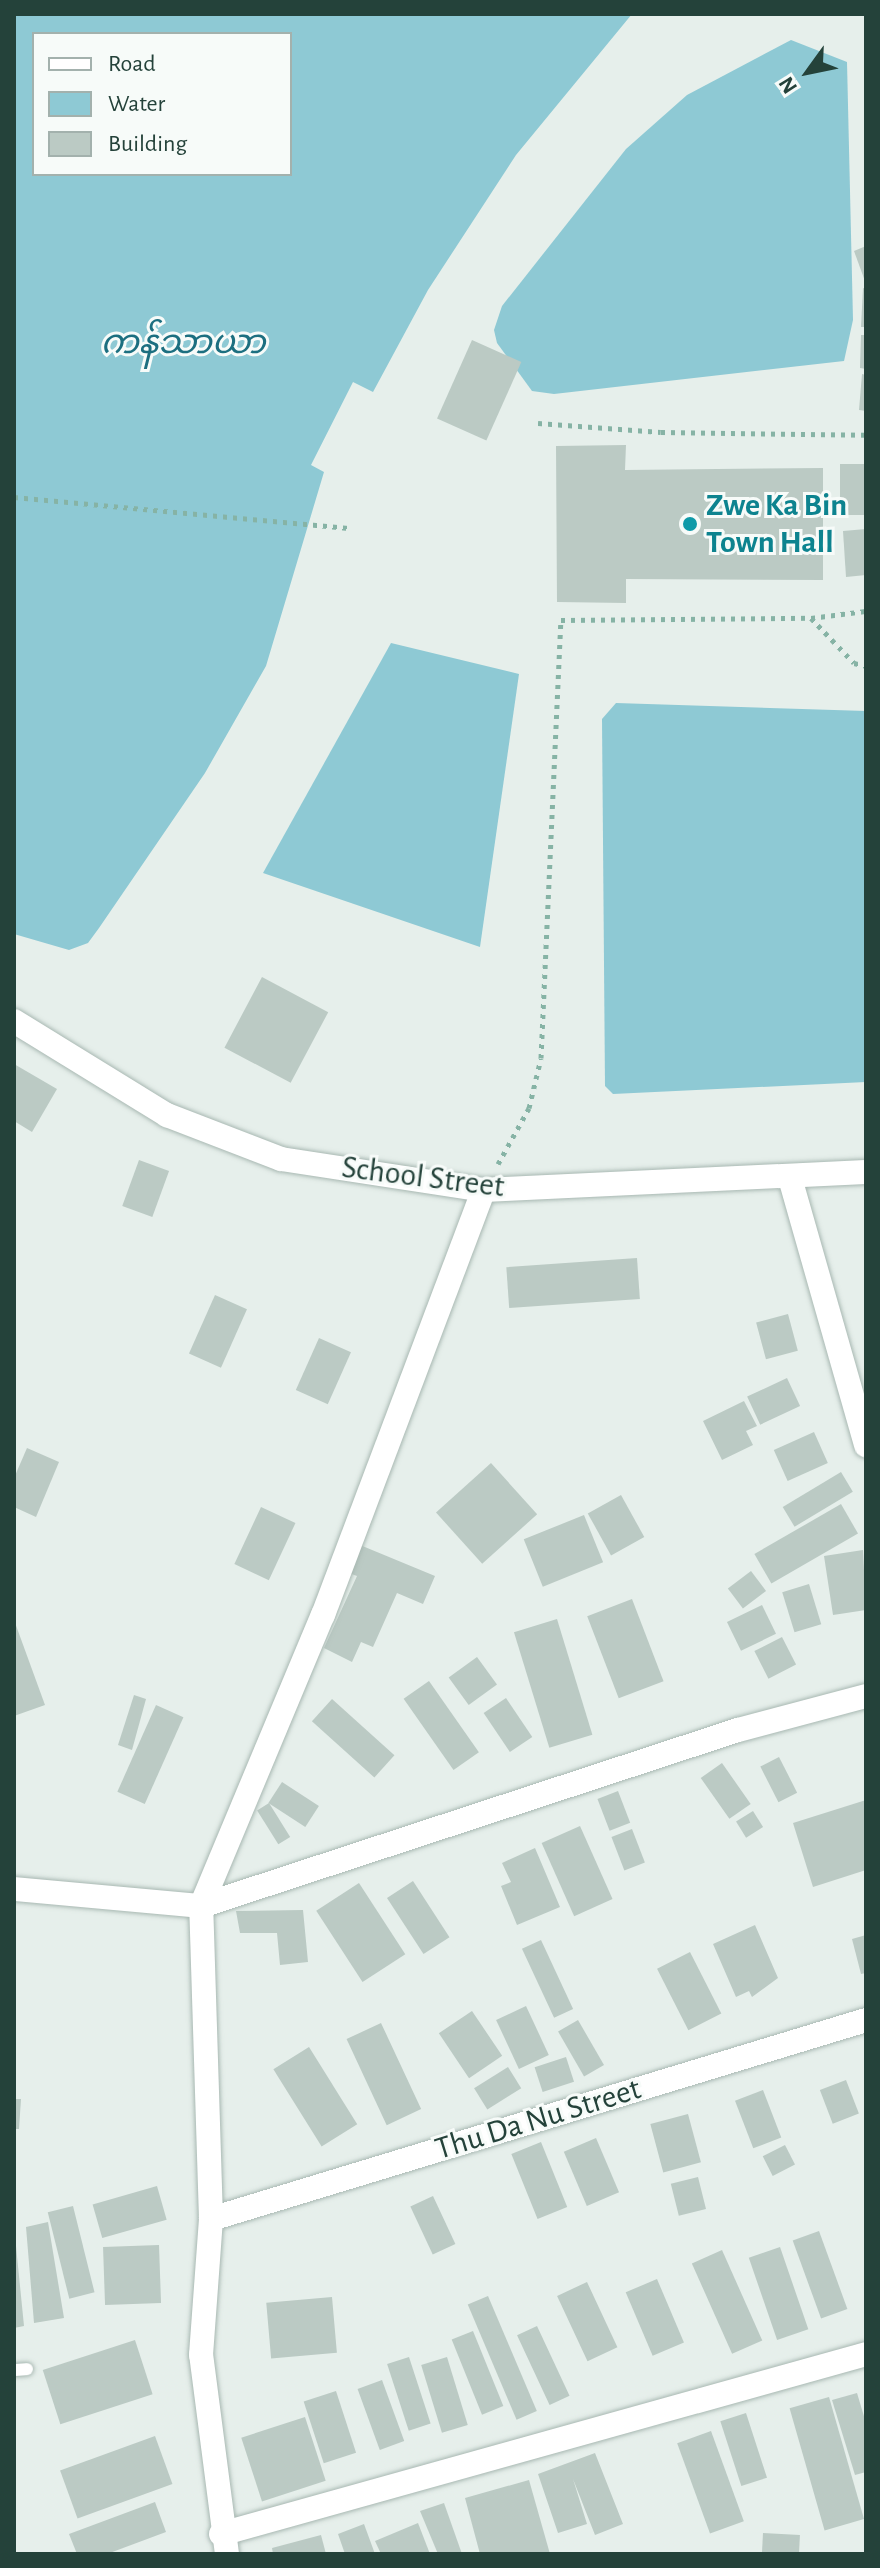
<!DOCTYPE html>
<html>
<head>
<meta charset="utf-8">
<style>
	body { margin:0 }
	#map { position:relative; width:880px; height:2568px; overflow:hidden; background:#e6efeb; font-family:"Alegreya Sans","Noto Sans Myanmar",sans-serif }
	div>[style] { position:absolute }
	.water>* { inset:0; background:#8ec9d4 }
	.building>* { inset:0; background:#bbcac4; transform-origin:0 0 }
	.path>* { height:5px; margin-top:-2.5px; transform-origin:0; background:repeating-linear-gradient(90deg,#86b3a5 0 4px,transparent 0 10px) }
	.roads { filter:drop-shadow(0 0 2px #a8b8b2) drop-shadow(0 0 2px #a8b8b2) }
	.service>* { height:12px; margin:-6px; padding:0 6px; transform-origin:6px; border-radius:6px; background:#fff }
	.minor>* { height:24px; margin:-12px; padding:0 12px; transform-origin:12px; border-radius:12px; background:#fff }
	.tertiary>* { height:24px; margin:-12px; padding:0 12px; transform-origin:12px; border-radius:12px; background:#fff }
	.dots>* { width:22px; height:22px; translate:-50% -50%; box-sizing:border-box; border:4px solid #f7fbf9; border-radius:50% }
	span { translate:-50% -50%; white-space:nowrap; text-align:center; line-height:1.15; -webkit-text-stroke:6px #f7fbf9; paint-order:stroke }
	.culture-label { font-size:32px; color:#0d838f; font-weight:700 }
	.left { translate:0 -50%; text-align:left }
	.street-label { font-size:32px; color:#24423a }
	.water-label { font-size:34px; color:#1c6f80; font-style:italic }
	.frame { position:absolute; inset:0; border:16px solid #24423a; pointer-events:none }
	.legend { position:absolute; left:32px; top:32px; width:260px; height:144px; box-sizing:border-box; background:#f7fbf9; border:2px solid #a3b1ad; margin:0; padding:10px 14px; list-style:none; font-size:24px; color:#24423a }
	.legend li { display:flex; align-items:center; gap:16px; height:40px }
	.legend b { width:40px; border:2px solid #a3b1ad }
	.north { position:absolute; left:768px; top:32px; width:80px; height:80px; -webkit-text-stroke:6px #f7fbf9; paint-order:stroke; rotate:237deg; font-size:22px; font-weight:700; line-height:32px; text-align:center; color:#24423a }
	.north::after { content:''; display:block; margin:auto; width:28px; height:36px; background:#24423a; clip-path:polygon(50% 0,100% 100%,50% 72%,0 100%) }
</style>
</head>
<body>
<div id="map">
	<div class="water">
		<div style="clip-path:polygon(evenodd,14px 14px,632px 14px,516px 155px,428px 290px,373px 392px,353px 382px,311px 465px,324px 472px,266px 666px,205px 773px,99px 928px,88px 943px,69px 950px,14px 934px,14px 14px,34px 34px,290px 34px,290px 174px,34px 174px,34px 34px)"></div>
		<div style="clip-path:polygon(791px 40px,847px 62px,853px 320px,844px 361px,554px 394px,532px 391px,497px 343px,494px 330px,502px 306px,626px 149px,687px 95px)"></div>
		<div style="clip-path:polygon(391px 643px,519px 674px,480px 947px,263px 873px)"></div>
		<div style="clip-path:polygon(616px 703px,866px 711px,866px 1082px,613px 1094px,605px 1086px,602px 719px)"></div>
	</div>
	<div class="building">
		<div style="clip-path:polygon(866px 246px,866px 284px,854px 251px)"></div>
		<div style="clip-path:polygon(863px 288px,866px 289px,866px 327px,861px 327px)"></div>
		<div style="clip-path:polygon(861px 335px,866px 335px,866px 369px,860px 368px)"></div>
		<div style="left:472px;top:340px;width:54px;height:86px;rotate:24deg"></div>
		<div style="clip-path:polygon(862px 374px,866px 375px,866px 411px,859px 410px)"></div>
		<div style="clip-path:polygon(626px 445px,625px 470px,823px 468px,823px 580px,626px 579px,626px 603px,557px 602px,556px 446px)"></div>
		<div style="left:866px;top:464px;width:51px;height:26px;rotate:90deg"></div>
		<div style="clip-path:polygon(866px 529px,866px 575px,846px 577px,843px 531px)"></div>
		<div style="left:262px;top:977px;width:75px;height:80px;rotate:28deg"></div>
		<div style="clip-path:polygon(14px 1064px,57px 1089px,32px 1132px,14px 1121px)"></div>
		<div style="left:139px;top:1160px;width:32px;height:49px;rotate:20deg"></div>
		<div style="left:637px;top:1258px;width:41px;height:131px;rotate:86deg"></div>
		<div style="left:215px;top:1295px;width:35px;height:64px;rotate:24deg"></div>
		<div style="left:788px;top:1314px;width:38px;height:33px;rotate:75deg"></div>
		<div style="left:319px;top:1338px;width:35px;height:57px;rotate:24deg"></div>
		<div style="left:787px;top:1378px;width:31px;height:44px;rotate:65deg"></div>
		<div style="clip-path:polygon(744px 1401px,757px 1426px,746px 1431px,753px 1445px,722px 1460px,703px 1421px)"></div>
		<div style="left:814px;top:1432px;width:34px;height:44px;rotate:66deg"></div>
		<div style="clip-path:polygon(27px 1448px,59px 1462px,36px 1517px,14px 1507px,14px 1478px)"></div>
		<div style="left:491px;top:1463px;width:69px;height:74px;rotate:48deg"></div>
		<div style="left:841px;top:1472px;width:23px;height:68px;rotate:59deg"></div>
		<div style="left:621px;top:1495px;width:48px;height:38px;rotate:61deg"></div>
		<div style="left:841px;top:1504px;width:34px;height:100px;rotate:60deg"></div>
		<div style="left:261px;top:1507px;width:38px;height:63px;rotate:25deg"></div>
		<div style="left:584px;top:1515px;width:51px;height:65px;rotate:68deg"></div>
		<div style="clip-path:polygon(360px 1545px,435px 1576px,423px 1604px,397px 1593px,373px 1647px,361px 1642px,352px 1662px,324px 1648px,357px 1576px,349px 1573px)"></div>
		<div style="clip-path:polygon(863px 1550px,866px 1610px,833px 1615px,824px 1556px)"></div>
		<div style="left:751px;top:1571px;width:25px;height:29px;rotate:53deg"></div>
		<div style="left:809px;top:1584px;width:42px;height:28px;rotate:73deg"></div>
		<div style="left:632px;top:1599px;width:88px;height:48px;rotate:69deg"></div>
		<div style="left:762px;top:1605px;width:32px;height:39px;rotate:64deg"></div>
		<div style="left:557px;top:1619px;width:121px;height:45px;rotate:73deg"></div>
		<div style="clip-path:polygon(14px 1620px,45px 1705px,14px 1716px)"></div>
		<div style="left:782px;top:1637px;width:31px;height:31px;rotate:63deg"></div>
		<div style="left:477px;top:1657px;width:34px;height:35px;rotate:54deg"></div>
		<div style="left:429px;top:1681px;width:87px;height:31px;rotate:55deg"></div>
		<div style="clip-path:polygon(134px 1695px,146px 1699px,132px 1750px,118px 1745px)"></div>
		<div style="left:506px;top:1698px;width:47px;height:27px;rotate:56deg"></div>
		<div style="left:332px;top:1699px;width:84px;height:30px;rotate:42deg"></div>
		<div style="left:156px;top:1705px;width:30px;height:95px;rotate:24deg"></div>
		<div style="left:779px;top:1757px;width:40px;height:21px;rotate:63deg"></div>
		<div style="left:722px;top:1763px;width:50px;height:26px;rotate:55deg"></div>
		<div style="left:282px;top:1782px;width:44px;height:25px;rotate:33deg"></div>
		<div style="left:618px;top:1791px;width:34px;height:22px;rotate:69deg"></div>
		<div style="clip-path:polygon(866px 1800px,866px 1870px,813px 1887px,793px 1823px)"></div>
		<div style="left:269px;top:1803px;width:40px;height:14px;rotate:58deg"></div>
		<div style="left:753px;top:1811px;width:19px;height:20px;rotate:58deg"></div>
		<div style="left:580px;top:1826px;width:80px;height:42px;rotate:66deg"></div>
		<div style="left:632px;top:1829px;width:36px;height:22px;rotate:69deg"></div>
		<div style="clip-path:polygon(535px 1848px,560px 1907px,517px 1925px,501px 1886px,511px 1882px,502px 1863px)"></div>
		<div style="left:413px;top:1881px;width:67px;height:31px;rotate:57deg"></div>
		<div style="left:359px;top:1883px;width:85px;height:51px;rotate:57deg"></div>
		<div style="clip-path:polygon(303px 1910px,308px 1962px,280px 1965px,277px 1933px,240px 1933px,236px 1911px)"></div>
		<div style="clip-path:polygon(755px 1925px,778px 1978px,752px 1997px,749px 1991px,736px 1997px,713px 1944px)"></div>
		<div style="clip-path:polygon(866px 1935px,866px 1973px,861px 1974px,852px 1939px)"></div>
		<div style="left:541px;top:1940px;width:76px;height:21px;rotate:65deg"></div>
		<div style="left:690px;top:1952px;width:69px;height:37px;rotate:63deg"></div>
		<div style="left:526px;top:2006px;width:54px;height:33px;rotate:65deg"></div>
		<div style="left:472px;top:2011px;width:54px;height:40px;rotate:56deg"></div>
		<div style="left:578px;top:2020px;width:52px;height:23px;rotate:60deg"></div>
		<div style="left:381px;top:2023px;width:95px;height:38px;rotate:65deg"></div>
		<div style="left:309px;top:2047px;width:91px;height:42px;rotate:58deg"></div>
		<div style="left:566px;top:2057px;width:26px;height:33px;rotate:72deg"></div>
		<div style="left:508px;top:2067px;width:25px;height:40px;rotate:58deg"></div>
		<div style="left:846px;top:2080px;width:36px;height:28px;rotate:69deg"></div>
		<div style="left:763px;top:2090px;width:51px;height:30px;rotate:69deg"></div>
		<div style="clip-path:polygon(14px 2099px,21px 2099px,19px 2129px,14px 2129px)"></div>
		<div style="left:688px;top:2114px;width:50px;height:39px;rotate:75deg"></div>
		<div style="left:596px;top:2138px;width:59px;height:35px;rotate:67deg"></div>
		<div style="left:541px;top:2142px;width:70px;height:32px;rotate:68deg"></div>
		<div style="left:785px;top:2145px;width:22px;height:25px;rotate:63deg"></div>
		<div style="left:698px;top:2177px;width:33px;height:28px;rotate:76deg"></div>
		<div style="left:157px;top:2186px;width:35px;height:67px;rotate:74deg"></div>
		<div style="left:433px;top:2196px;width:53px;height:25px;rotate:65deg"></div>
		<div style="left:73px;top:2206px;width:89px;height:26px;rotate:76deg"></div>
		<div style="clip-path:polygon(48px 2222px,64px 2318px,34px 2323px,26px 2227px)"></div>
		<div style="clip-path:polygon(14px 2226px,24px 2326px,14px 2328px)"></div>
		<div style="left:819px;top:2231px;width:83px;height:28px;rotate:70deg"></div>
		<div style="left:159px;top:2245px;width:58px;height:56px;rotate:88deg"></div>
		<div style="left:780px;top:2247px;width:87px;height:33px;rotate:71deg"></div>
		<div style="left:722px;top:2250px;width:99px;height:33px;rotate:66deg"></div>
		<div style="left:657px;top:2279px;width:69px;height:34px;rotate:67deg"></div>
		<div style="left:587px;top:2282px;width:72px;height:33px;rotate:65deg"></div>
		<div style="left:488px;top:2296px;width:125px;height:22px;rotate:67deg"></div>
		<div style="left:332px;top:2297px;width:56px;height:66px;rotate:85deg"></div>
		<div style="left:537px;top:2326px;width:77px;height:22px;rotate:65deg"></div>
		<div style="left:473px;top:2331px;width:81px;height:23px;rotate:68deg"></div>
		<div style="left:135px;top:2340px;width:57px;height:97px;rotate:72deg"></div>
		<div style="left:409px;top:2357px;width:70px;height:23px;rotate:72deg"></div>
		<div style="left:447px;top:2357px;width:71px;height:27px;rotate:73deg"></div>
		<div style="left:382px;top:2380px;width:65px;height:26px;rotate:70deg"></div>
		<div style="left:336px;top:2391px;width:65px;height:34px;rotate:72deg"></div>
		<div style="clip-path:polygon(857px 2393px,866px 2423px,866px 2472px,855px 2475px,832px 2400px)"></div>
		<div style="left:829px;top:2397px;width:127px;height:41px;rotate:74deg"></div>
		<div style="left:746px;top:2413px;width:68px;height:27px;rotate:72deg"></div>
		<div style="left:305px;top:2417px;width:67px;height:67px;rotate:72deg"></div>
		<div style="left:711px;top:2431px;width:96px;height:36px;rotate:70deg"></div>
		<div style="left:155px;top:2436px;width:51px;height:101px;rotate:70deg"></div>
		<div style="clip-path:polygon(595px 2453px,623px 2524px,595px 2535px,573px 2479px,587px 2524px,558px 2533px,538px 2474px)"></div>
		<div style="clip-path:polygon(529px 2480px,550px 2554px,480px 2554px,465px 2498px)"></div>
		<div style="clip-path:polygon(155px 2502px,166px 2532px,107px 2554px,77px 2554px,69px 2534px)"></div>
		<div style="clip-path:polygon(444px 2503px,462px 2554px,438px 2554px,420px 2511px)"></div>
		<div style="clip-path:polygon(418px 2523px,430px 2554px,381px 2554px,375px 2541px)"></div>
		<div style="clip-path:polygon(364px 2524px,375px 2554px,345px 2554px,338px 2534px)"></div>
		<div style="left:763px;top:2533px;width:37px;height:21px;rotate:3deg"></div>
		<div style="clip-path:polygon(321px 2535px,326px 2554px,273px 2554px,272px 2548px)"></div>
	</div>
	<div class="path">
		<div style="left:538px;top:423px;width:123px;rotate:4.2deg"></div>
		<div style="left:661px;top:432px;width:205px;rotate:0.8deg"></div>
		<div style="left:14px;top:497px;width:336px;rotate:5.3deg"></div>
		<div style="left:811px;top:618px;width:62px;rotate:46.3deg"></div>
		<div style="left:854px;top:663px;width:12px;rotate:14deg"></div>
		<div style="left:498px;top:1164px;width:64px;rotate:-61deg"></div>
		<div style="left:529px;top:1108px;width:51px;rotate:-76.5deg"></div>
		<div style="left:541px;top:1058px;width:438px;rotate:-87.4deg"></div>
		<div style="left:561px;top:620px;width:250px;rotate:-0.5deg"></div>
		<div style="left:811px;top:618px;width:55px;rotate:-7.3deg"></div>
	</div>
	<div class="roads">
		<div class="service">
			<div style="left:14px;top:2370px;width:13px;rotate:-4deg"></div>
		</div>
		<div class="minor">
			<div style="left:790px;top:1178px;width:278px;rotate:74.1deg"></div>
			<div style="left:14px;top:1889px;width:188px;rotate:5.2deg"></div>
			<div style="left:201px;top:1906px;width:565px;rotate:-18.15deg"></div>
			<div style="left:738px;top:1730px;width:132px;rotate:-14.9deg"></div>
			<div style="left:211px;top:2219px;width:685px;rotate:-16.9deg"></div>
			<div style="left:221px;top:2534px;width:670px;rotate:-15.59deg"></div>
			<div style="left:227px;top:2554px;width:201px;rotate:-97.4deg"></div>
			<div style="left:201px;top:2355px;width:136px;rotate:-85.8deg"></div>
			<div style="left:211px;top:2219px;width:313px;rotate:-91.8deg"></div>
			<div style="left:201px;top:1906px;width:316px;rotate:-67.3deg"></div>
			<div style="left:323px;top:1615px;width:454px;rotate:-69.3deg"></div>
		</div>
		<div class="tertiary">
			<div style="left:14px;top:1021px;width:180px;rotate:31.6deg"></div>
			<div style="left:167px;top:1115px;width:122px;rotate:21.1deg"></div>
			<div style="left:281px;top:1159px;width:205px;rotate:8.7deg"></div>
			<div style="left:484px;top:1190px;width:382px;rotate:-2.7deg"></div>
		</div>
	</div>
	<div class="dots">
		<div style="left:690px;top:524px;background:#0f9aa8"></div>
	</div>
	<div class="culture-label">
		<span class="left" style="left:706px;top:524px">Zwe Ka Bin<br>Town Hall</span>
	</div>
	<div class="street-label">
		<span style="left:423px;top:1177px;rotate:7deg">School Street</span>
		<span style="left:538px;top:2119px;rotate:-17deg">Thu Da Nu Street</span>
	</div>
	<div class="water-label">
		<span style="left:183px;top:344px">ကန်သာယာ</span>
	</div>
	<div class="frame"></div>
	<ul class="legend">
	<li><b style="height:10px;background:#fff"></b>Road</li>
	<li><b style="height:22px;background:#8ec9d4"></b>Water</li>
	<li><b style="height:22px;background:#bbcac4"></b>Building</li>
	</ul>
	<div class="north">N</div>
</div>
</body>
</html>
